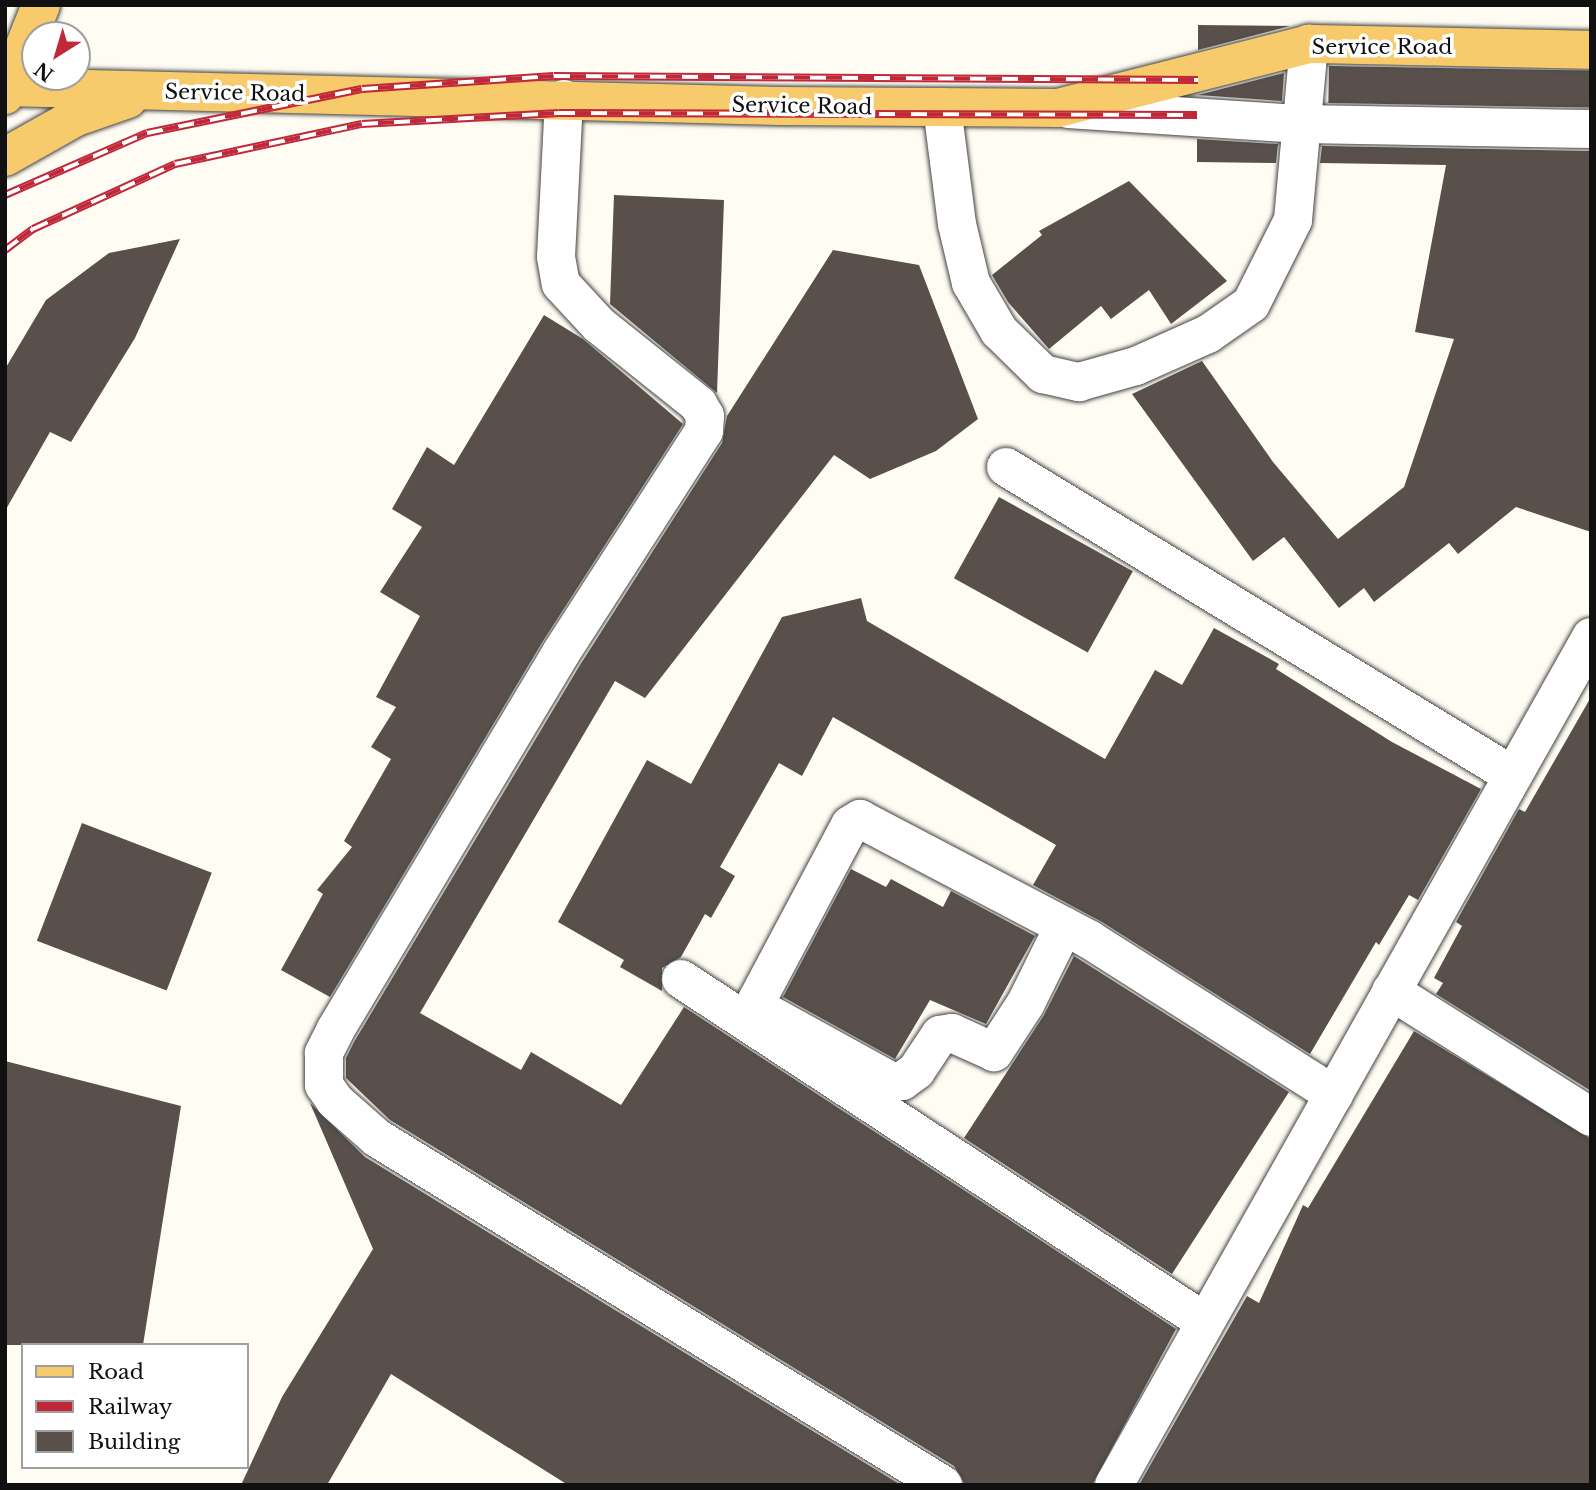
<!DOCTYPE html>
<html>
<head>
<meta charset="utf-8">
<style>
	body { margin:0 }
	#map { position:relative; width:1596px; height:1490px; overflow:hidden; background:#fffcf3; font-family:"Libre Baskerville",serif }
	div>[style] { position:absolute }
	.building>* { inset:0; background:#59504c; transform-origin:0 0 }
	.roads { filter:drop-shadow(0 0 2px #434343) drop-shadow(0 0 2px #434343) }
	.minor>* { height:38px; margin:-19px; padding:0 19px; transform-origin:19px; border-radius:19px; background:#fff }
	.major>* { height:38px; margin:-19px; padding:0 19px; transform-origin:19px; border-radius:19px; background:#f7cb6b }
	.rail>* { height:8px; margin-top:-4px; transform-origin:0; background:repeating-linear-gradient(90deg,#fff 0 16px,#c0283a 0 32px); box-sizing:border-box; border-block:2px solid #c0283a }
	span { translate:-50% -50%; white-space:nowrap; text-align:center; line-height:1.15; -webkit-text-stroke:7px #fff; paint-order:stroke }
	.street-label { font-size:21px; color:#101010 }
	.frame { position:absolute; inset:0; border:7px solid #101010; pointer-events:none }
	.legend { position:absolute; left:21px; top:1343px; width:228px; height:126px; box-sizing:border-box; background:#fff; border:2px solid #9f9f9f; margin:0; padding:9px 12px; list-style:none; font-size:21px; color:#101010 }
	.legend li { display:flex; align-items:center; gap:14px; height:35px }
	.legend b { width:35px; border:2px solid #9f9f9f }
	.north { position:absolute; left:21px; top:21px; width:70px; height:70px; box-sizing:border-box; background:#fff; border:2px solid #9f9f9f; border-radius:50%; rotate:217deg; font-size:19px; font-weight:700; line-height:28px; text-align:center; color:#101010 }
	.north::after { content:''; display:block; margin:auto; width:24px; height:32px; background:#c0283a; clip-path:polygon(50% 0,100% 100%,50% 72%,0 100%) }
</style>
</head>
<body>
<div id="map">
	<div class="building">
		<div style="clip-path:polygon(1198px 25px,1290px 26px,1198px 50px)"></div>
		<div style="left:1329px;top:66px;width:262px;height:37px;rotate:1deg"></div>
		<div style="clip-path:polygon(1284px 73px,1282px 101px,1198px 95px)"></div>
		<div style="clip-path:polygon(1197px 139px,1278px 144px,1276px 163px,1197px 162px)"></div>
		<div style="clip-path:polygon(1322px 146px,1591px 151px,1591px 532px,1516px 507px,1458px 554px,1449px 543px,1374px 602px,1364px 588px,1339px 608px,1284px 537px,1253px 561px,1132px 394px,1202px 361px,1273px 462px,1338px 539px,1404px 487px,1454px 339px,1415px 332px,1446px 165px,1320px 163px)"></div>
		<div style="clip-path:polygon(1129px 181px,1227px 281px,1171px 324px,1149px 290px,1111px 319px,1101px 306px,1049px 349px,1008px 302px,992px 275px,1042px 235px,1039px 231px)"></div>
		<div style="clip-path:polygon(614px 195px,724px 200px,717px 393px,610px 304px)"></div>
		<div style="clip-path:polygon(180px 239px,135px 338px,71px 442px,50px 432px,5px 511px,5px 369px,46px 300px,109px 253px)"></div>
		<div style="clip-path:polygon(833px 250px,919px 265px,978px 419px,936px 451px,870px 479px,834px 455px,645px 698px,615px 681px,420px 1013px,521px 1070px,531px 1052px,621px 1105px,684px 1007px,1176px 1329px,1092px 1485px,965px 1485px,954px 1466px,390px 1120px,346px 1078px,346px 1058px,354px 1042px,580px 665px,722px 443px,727px 416px)"></div>
		<div style="clip-path:polygon(544px 315px,583px 339px,683px 424px,543px 641px,330px 997px,281px 970px,323px 894px,317px 890px,352px 847px,344px 841px,391px 759px,371px 747px,396px 707px,376px 697px,420px 616px,380px 592px,422px 527px,392px 509px,427px 447px,454px 465px)"></div>
		<div style="left:999px;top:497px;width:153px;height:93px;rotate:29deg"></div>
		<div style="clip-path:polygon(861px 598px,867px 621px,1105px 759px,1155px 670px,1182px 685px,1214px 628px,1279px 664px,1276px 669px,1392px 742px,1481px 789px,1418px 900px,1409px 895px,1379px 945px,1376px 942px,1310px 1054px,1102px 922px,1033px 885px,1056px 845px,833px 717px,802px 776px,779px 763px,720px 867px,735px 876px,711px 918px,705px 914px,681px 957px,662px 968px,662px 991px,620px 967px,624px 960px,558px 922px,647px 760px,691px 784px,782px 617px)"></div>
		<div style="clip-path:polygon(1591px 697px,1591px 1091px,1436px 994px,1443px 983px,1434px 978px,1462px 926px,1456px 922px,1519px 809px,1525px 812px)"></div>
		<div style="left:82px;top:823px;width:139px;height:126px;rotate:21deg"></div>
		<div style="clip-path:polygon(851px 869px,886px 887px,891px 879px,943px 907px,951px 891px,1035px 936px,986px 1024px,930px 1000px,895px 1059px,783px 997px)"></div>
		<div style="clip-path:polygon(1074px 956px,1289px 1092px,1172px 1274px,964px 1138px,1044px 1015px)"></div>
		<div style="clip-path:polygon(1414px 1031px,1591px 1139px,1591px 1485px,1139px 1485px,1247px 1296px,1259px 1303px,1303px 1205px,1308px 1208px)"></div>
		<div style="clip-path:polygon(5px 1061px,181px 1106px,143px 1345px,5px 1345px)"></div>
		<div style="clip-path:polygon(310px 1103px,365px 1157px,901px 1485px,568px 1485px,391px 1374px,327px 1485px,241px 1485px,282px 1397px,373px 1249px)"></div>
	</div>
	<div class="roads">
		<div class="minor">
			<div style="left:564px;top:99px;width:158px;rotate:92.9deg"></div>
			<div style="left:556px;top:257px;width:27px;rotate:80deg"></div>
			<div style="left:561px;top:284px;width:56px;rotate:47.2deg"></div>
			<div style="left:599px;top:325px;width:127px;rotate:38.6deg"></div>
			<div style="left:698px;top:404px;width:14px;rotate:60deg"></div>
			<div style="left:705px;top:416px;width:15px;rotate:94deg"></div>
			<div style="left:704px;top:431px;width:264px;rotate:122.8deg"></div>
			<div style="left:561px;top:653px;width:440px;rotate:120.9deg"></div>
			<div style="left:335px;top:1031px;width:25px;rotate:117deg"></div>
			<div style="left:324px;top:1053px;width:32px;rotate:90deg"></div>
			<div style="left:324px;top:1085px;width:19px;rotate:55deg"></div>
			<div style="left:335px;top:1101px;width:56px;rotate:41.4deg"></div>
			<div style="left:377px;top:1138px;width:664px;rotate:31.51deg"></div>
			<div style="left:942px;top:107px;width:118px;rotate:82.7deg"></div>
			<div style="left:957px;top:224px;width:61px;rotate:76.7deg"></div>
			<div style="left:971px;top:283px;width:56px;rotate:59.7deg"></div>
			<div style="left:999px;top:331px;width:62px;rotate:44.3deg"></div>
			<div style="left:1043px;top:374px;width:37px;rotate:13deg"></div>
			<div style="left:1079px;top:382px;width:59px;rotate:-15.7deg"></div>
			<div style="left:1136px;top:366px;width:79px;rotate:-24deg"></div>
			<div style="left:1208px;top:334px;width:52px;rotate:-34.9deg"></div>
			<div style="left:1251px;top:304px;width:94px;rotate:-63.4deg"></div>
			<div style="left:1293px;top:220px;width:177px;rotate:-84.8deg"></div>
			<div style="left:1068px;top:109px;width:234px;rotate:3.7deg"></div>
			<div style="left:1302px;top:124px;width:289px;rotate:1deg"></div>
			<div style="left:1006px;top:467px;width:592px;rotate:31.33deg"></div>
			<div style="left:1064px;top:926px;width:86px;rotate:116.3deg"></div>
			<div style="left:1026px;top:1003px;width:59px;rotate:123.1deg"></div>
			<div style="left:994px;top:1052px;width:46px;rotate:-155.7deg"></div>
			<div style="left:952px;top:1033px;width:12px;rotate:171deg"></div>
			<div style="left:940px;top:1035px;width:43px;rotate:123.7deg"></div>
			<div style="left:916px;top:1071px;width:17px;rotate:144deg"></div>
			<div style="left:902px;top:1081px;width:10px;rotate:174deg"></div>
			<div style="left:892px;top:1082px;width:153px;rotate:-151.1deg"></div>
			<div style="left:758px;top:1008px;width:8px;rotate:-97deg"></div>
			<div style="left:757px;top:1000px;width:198px;rotate:-62deg"></div>
			<div style="left:850px;top:825px;width:12px;rotate:-31deg"></div>
			<div style="left:860px;top:819px;width:260px;rotate:27.7deg"></div>
			<div style="left:1090px;top:940px;width:289px;rotate:32.4deg"></div>
			<div style="left:681px;top:979px;width:626px;rotate:33.21deg"></div>
			<div style="left:1391px;top:991px;width:236px;rotate:32.2deg"></div>
			<div style="left:1114px;top:1485px;width:973px;rotate:-60.64deg"></div>
		</div>
		<div class="major">
			<div style="left:5px;top:87px;width:775px;rotate:1.4deg"></div>
			<div style="left:780px;top:106px;width:278px;rotate:0.4deg"></div>
			<div style="left:1058px;top:108px;width:259px;rotate:-14.3deg"></div>
			<div style="left:1309px;top:44px;width:282px;rotate:1.2deg"></div>
			<div style="left:5px;top:95px;width:97px;rotate:-68.2deg"></div>
			<div style="left:5px;top:157px;width:81px;rotate:-29.4deg"></div>
			<div style="left:76px;top:117px;width:55px;rotate:-19.1deg"></div>
		</div>
	</div>
	<div class="rail">
		<div style="left:5px;top:195px;width:155px;rotate:-23.6deg"></div>
		<div style="left:147px;top:133px;width:219px;rotate:-11.6deg"></div>
		<div style="left:362px;top:89px;width:192px;rotate:-3.9deg"></div>
		<div style="left:554px;top:76px;width:644px;rotate:0.36deg"></div>
		<div style="left:5px;top:250px;width:35px;rotate:-37deg"></div>
		<div style="left:33px;top:229px;width:156px;rotate:-24.6deg"></div>
		<div style="left:175px;top:164px;width:191px;rotate:-12.1deg"></div>
		<div style="left:362px;top:124px;width:197px;rotate:-3.2deg"></div>
		<div style="left:559px;top:113px;width:638px;rotate:0.18deg"></div>
	</div>
	<div class="street-label">
		<span style="left:1382px;top:47px">Service Road</span>
		<span style="left:235px;top:93px;rotate:1deg">Service Road</span>
		<span style="left:802px;top:106px;rotate:1deg">Service Road</span>
	</div>
	<div class="frame"></div>
	<ul class="legend">
	<li><b style="height:9px;background:#f7cb6b"></b>Road</li>
	<li><b style="height:9px;background:#c0283a"></b>Railway</li>
	<li><b style="height:19px;background:#59504c"></b>Building</li>
	</ul>
	<div class="north">N</div>
</div>
</body>
</html>
